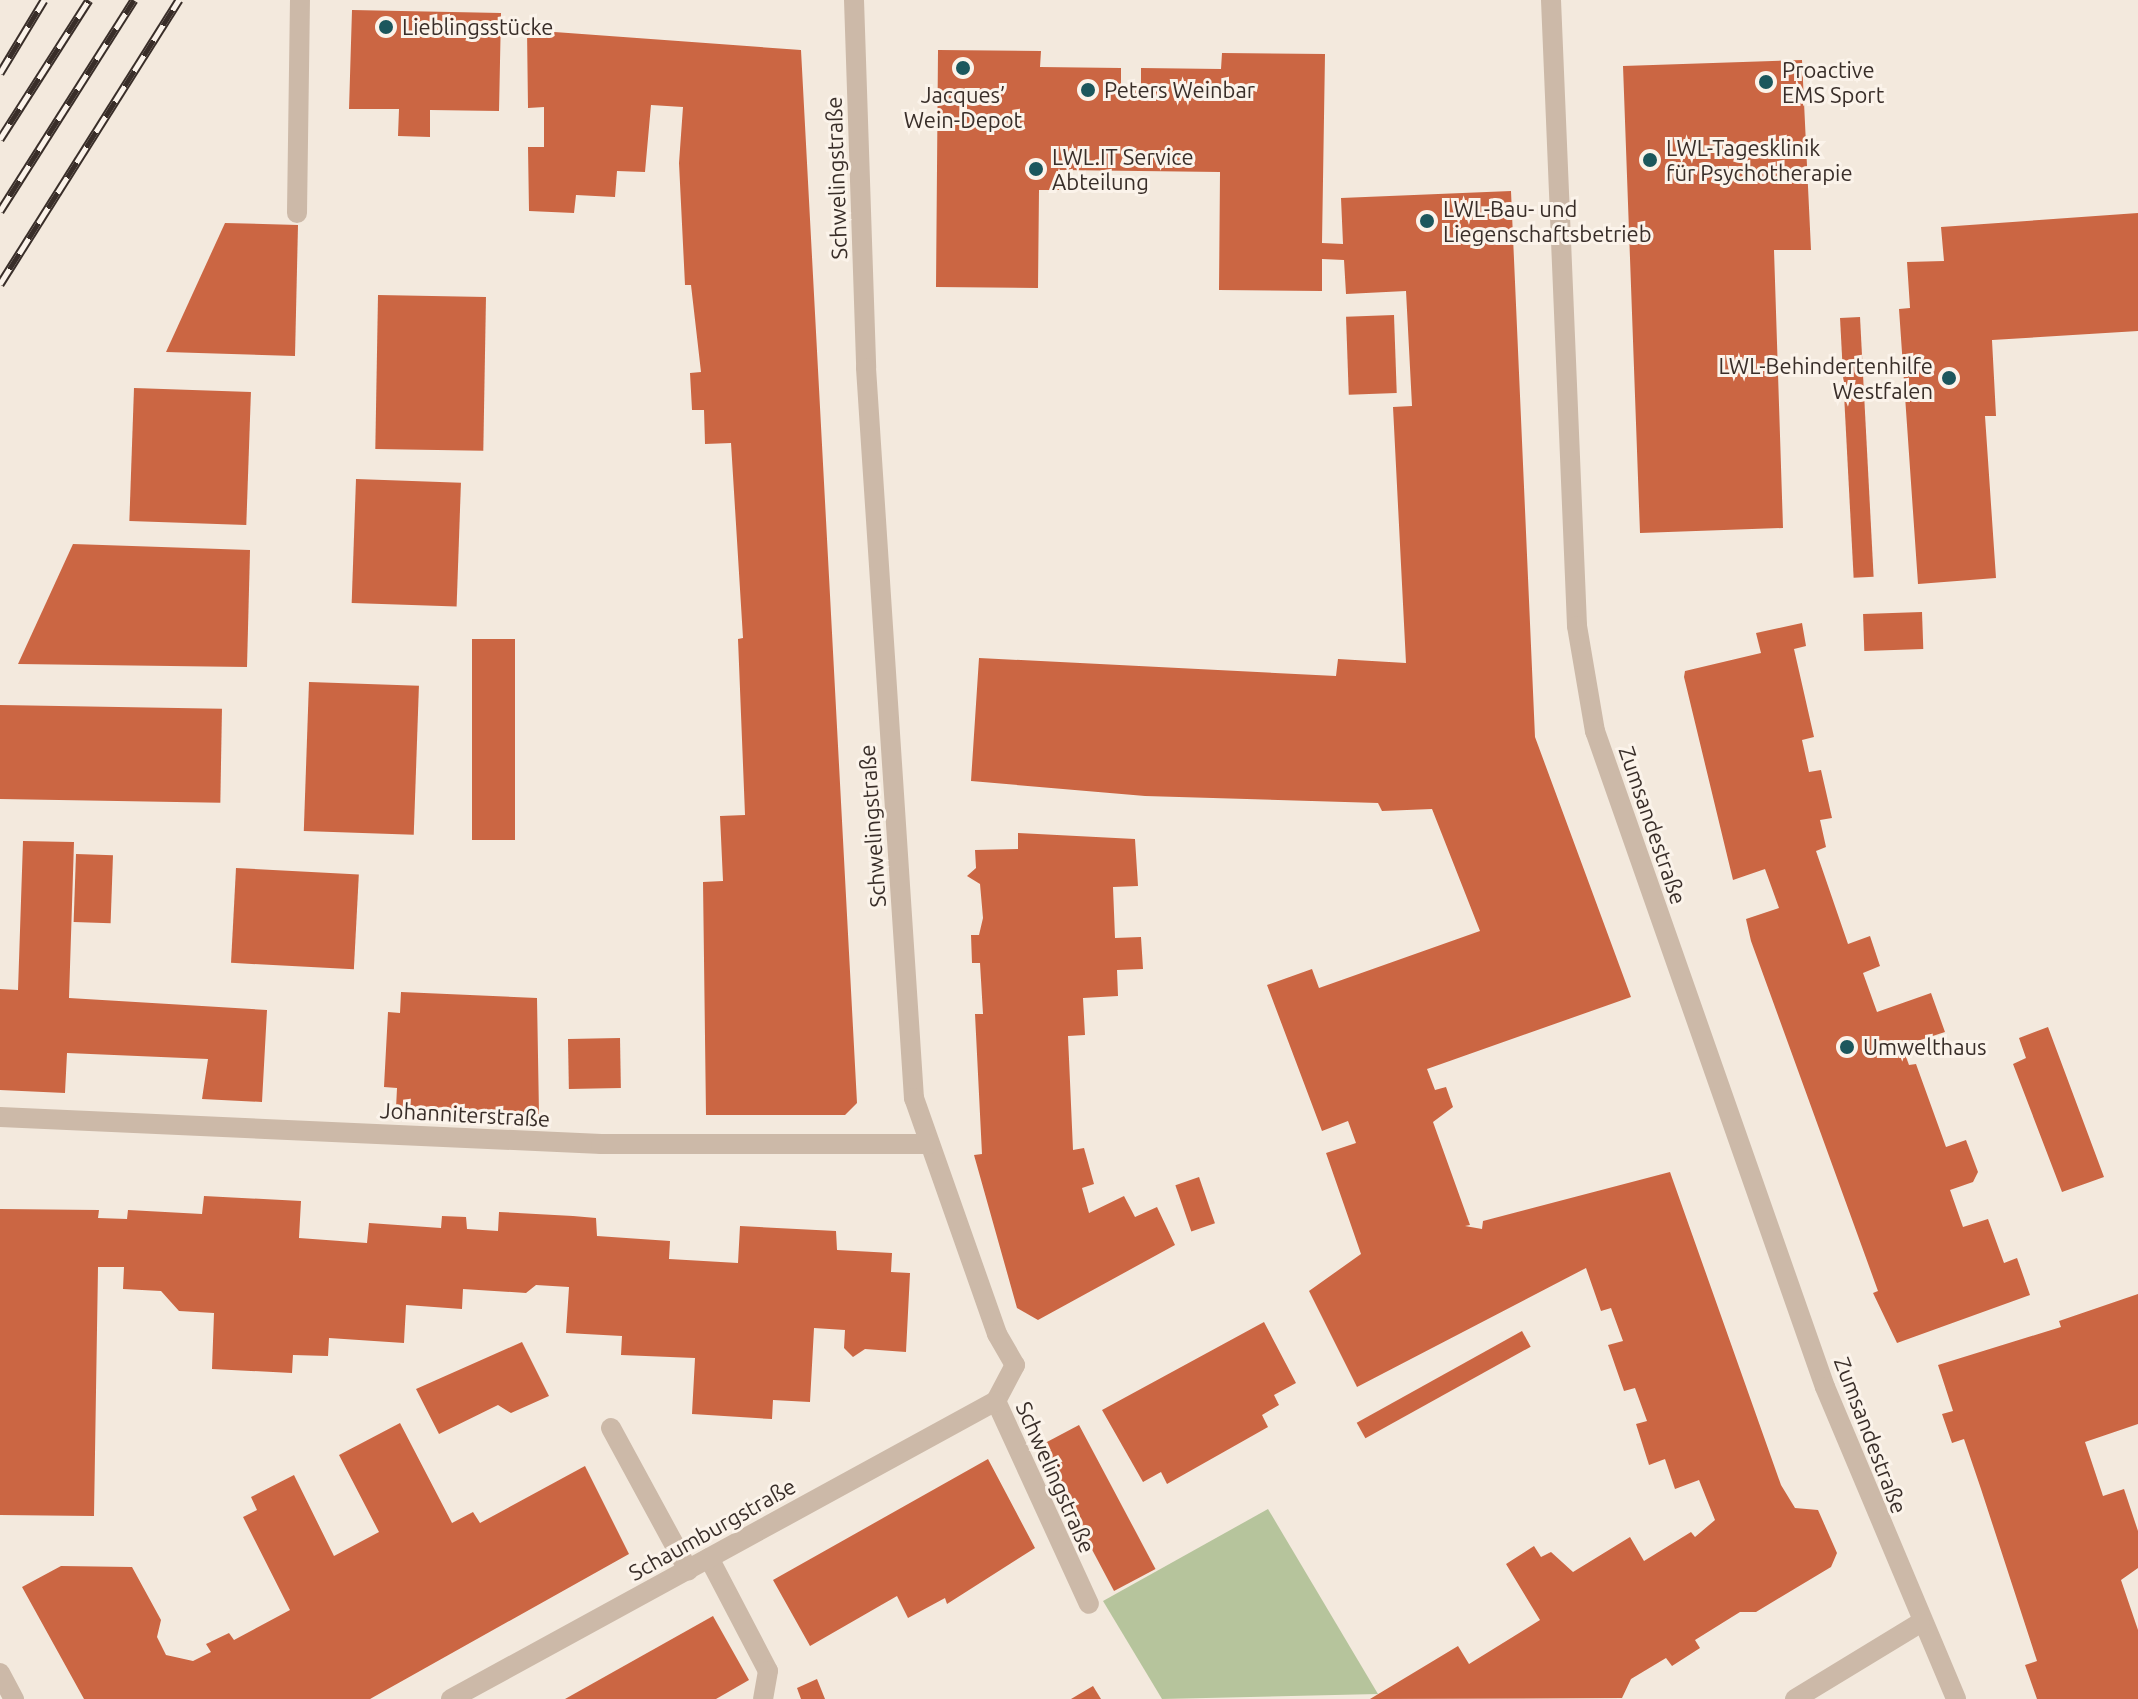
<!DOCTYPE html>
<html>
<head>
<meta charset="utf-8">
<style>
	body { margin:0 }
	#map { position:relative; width:2138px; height:1699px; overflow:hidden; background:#f3e9dd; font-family:Ubuntu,sans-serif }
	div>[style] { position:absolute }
	.green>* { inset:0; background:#b6c49c }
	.building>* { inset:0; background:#cb6643; transform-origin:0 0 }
	.minor>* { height:20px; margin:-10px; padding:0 10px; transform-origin:10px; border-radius:10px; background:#ccb9a8 }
	.rail>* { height:9px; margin-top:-4.5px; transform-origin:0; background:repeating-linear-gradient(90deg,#fbf3ea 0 18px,#392e29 0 36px); box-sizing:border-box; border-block:2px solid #392e29 }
	.dots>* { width:22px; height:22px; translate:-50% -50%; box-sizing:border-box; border:4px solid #fbf3ea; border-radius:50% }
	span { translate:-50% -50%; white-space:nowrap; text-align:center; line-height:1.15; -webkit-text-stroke:6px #fbf3ea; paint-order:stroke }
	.poi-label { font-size:22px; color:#392e29 }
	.left { translate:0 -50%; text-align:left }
	.right { translate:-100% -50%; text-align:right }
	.street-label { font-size:22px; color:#392e29 }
</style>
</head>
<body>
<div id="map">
	<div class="green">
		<div style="clip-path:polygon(1268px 1509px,1378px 1694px,1162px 1699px,1103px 1601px)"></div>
	</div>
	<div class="building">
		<div style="clip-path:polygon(352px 10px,501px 13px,499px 111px,430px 110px,430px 137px,398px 136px,399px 109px,349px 109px)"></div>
		<div style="clip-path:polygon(527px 30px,801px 50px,857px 1103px,845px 1115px,706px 1115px,703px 882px,723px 881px,720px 816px,745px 815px,738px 639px,743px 638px,731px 443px,705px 444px,704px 410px,692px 410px,690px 373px,701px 372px,691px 285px,685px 285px,679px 163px,683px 107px,651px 105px,645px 172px,617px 171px,615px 197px,576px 195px,574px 213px,529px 211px,528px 147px,544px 147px,544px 107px,528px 108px)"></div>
		<div style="clip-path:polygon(938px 50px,1041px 51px,1040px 67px,1121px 68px,1121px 85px,1141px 85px,1141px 68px,1221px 69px,1222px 53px,1325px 54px,1322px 243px,1343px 244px,1341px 198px,1511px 191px,1535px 737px,1631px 997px,1427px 1069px,1435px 1090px,1446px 1087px,1453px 1107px,1433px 1122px,1470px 1225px,1465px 1226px,1482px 1229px,1483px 1221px,1670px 1172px,1781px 1485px,1795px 1508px,1818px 1510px,1837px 1553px,1831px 1567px,1756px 1612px,1740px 1612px,1695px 1640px,1700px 1648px,1672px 1666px,1666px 1658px,1631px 1679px,1622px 1698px,1370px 1699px,1458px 1646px,1469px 1664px,1540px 1620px,1506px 1564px,1534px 1546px,1541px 1557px,1551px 1552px,1573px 1572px,1630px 1537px,1644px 1561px,1691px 1532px,1695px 1537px,1715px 1520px,1699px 1480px,1675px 1489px,1665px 1459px,1649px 1465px,1636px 1424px,1647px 1421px,1635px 1388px,1624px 1391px,1608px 1345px,1623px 1341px,1611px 1308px,1601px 1311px,1586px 1268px,1357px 1387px,1309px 1291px,1361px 1254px,1326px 1153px,1356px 1143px,1348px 1121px,1322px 1131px,1267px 985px,1312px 969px,1319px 988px,1480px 931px,1432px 809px,1382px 811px,1378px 803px,1145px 796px,971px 781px,979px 658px,1336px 676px,1338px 659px,1406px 663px,1393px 407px,1412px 406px,1406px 291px,1346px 294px,1344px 260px,1322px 259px,1322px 291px,1219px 290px,1220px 172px,1060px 170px,1059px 190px,1039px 190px,1038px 288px,936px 287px)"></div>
		<div style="clip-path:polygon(1802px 60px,1811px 250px,1774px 250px,1783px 528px,1640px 533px,1623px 66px)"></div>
		<div style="clip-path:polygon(2138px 213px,2138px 331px,1992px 340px,1996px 416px,1985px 416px,1996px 578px,1918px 584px,1899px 309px,1910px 308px,1907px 262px,1944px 261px,1941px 227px)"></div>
		<div style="clip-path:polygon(225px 223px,298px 225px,295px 356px,166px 352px)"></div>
		<div style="left:378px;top:295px;width:108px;height:154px;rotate:1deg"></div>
		<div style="left:1394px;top:315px;width:78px;height:48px;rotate:88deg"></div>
		<div style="left:1860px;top:317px;width:260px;height:20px;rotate:87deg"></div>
		<div style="left:134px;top:388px;width:117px;height:133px;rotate:2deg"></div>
		<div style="left:356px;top:479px;width:105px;height:124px;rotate:2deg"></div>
		<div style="clip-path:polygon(73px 544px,250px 550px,247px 667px,18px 664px)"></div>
		<div style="left:1922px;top:612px;width:37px;height:59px;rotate:88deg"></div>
		<div style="clip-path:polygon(1802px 623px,1806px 646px,1794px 649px,1814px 737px,1802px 740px,1809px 772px,1821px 770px,1832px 818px,1820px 820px,1826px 847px,1816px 851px,1848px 944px,1870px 936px,1880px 966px,1863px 973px,1877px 1012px,1931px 993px,1945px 1032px,1902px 1046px,1909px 1065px,1916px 1064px,1946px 1147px,1966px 1140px,1978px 1172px,1973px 1182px,1950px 1190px,1963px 1227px,1988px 1219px,2004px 1263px,2017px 1258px,2030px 1295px,1897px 1343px,1873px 1293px,1878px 1291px,1751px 941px,1746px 919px,1779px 908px,1765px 869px,1733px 880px,1684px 677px,1685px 671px,1761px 653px,1756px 633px)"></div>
		<div style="left:472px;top:639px;width:43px;height:201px"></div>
		<div style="left:309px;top:682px;width:110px;height:149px;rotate:2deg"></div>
		<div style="left:0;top:705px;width:222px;height:94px;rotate:1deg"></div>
		<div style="clip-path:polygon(1018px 833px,1135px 839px,1138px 886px,1113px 887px,1115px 938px,1141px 937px,1143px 969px,1117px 970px,1118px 996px,1083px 998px,1085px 1035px,1068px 1036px,1073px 1150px,1084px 1148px,1094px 1184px,1082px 1188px,1089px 1213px,1124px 1196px,1135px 1217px,1157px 1207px,1175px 1245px,1038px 1320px,1017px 1308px,974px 1155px,982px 1154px,975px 1014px,983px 1014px,980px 963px,972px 963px,971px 935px,979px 935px,983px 918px,980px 884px,967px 876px,976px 868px,975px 850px,1018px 849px)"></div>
		<div style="clip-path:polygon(23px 841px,74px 842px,69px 998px,267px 1010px,262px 1102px,202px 1099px,208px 1059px,67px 1053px,65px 1093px,0 1090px,0 989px,18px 990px)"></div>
		<div style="left:76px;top:854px;width:37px;height:68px;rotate:2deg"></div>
		<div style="left:236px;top:868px;width:123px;height:95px;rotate:3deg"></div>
		<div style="clip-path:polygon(401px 992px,537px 998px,539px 1114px,396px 1108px,397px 1088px,384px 1087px,388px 1012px,400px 1013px)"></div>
		<div style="clip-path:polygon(2048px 1027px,2104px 1177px,2062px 1192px,2013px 1064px,2026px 1058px,2019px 1038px)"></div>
		<div style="left:620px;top:1038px;width:50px;height:52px;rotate:89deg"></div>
		<div style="left:1199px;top:1177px;width:49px;height:25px;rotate:71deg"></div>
		<div style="clip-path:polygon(204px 1196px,301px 1201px,299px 1238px,367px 1243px,369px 1223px,441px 1228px,442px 1216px,466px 1217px,467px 1229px,498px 1231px,499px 1212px,573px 1216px,596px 1218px,597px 1236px,670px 1241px,669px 1259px,738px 1263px,740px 1226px,836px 1231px,837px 1250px,892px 1253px,891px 1272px,910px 1273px,906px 1352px,865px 1349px,853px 1357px,844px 1348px,845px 1330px,814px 1328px,810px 1402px,773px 1400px,772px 1419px,692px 1414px,695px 1358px,621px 1355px,622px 1336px,566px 1333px,569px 1287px,536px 1285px,526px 1293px,463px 1289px,462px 1309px,406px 1305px,404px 1343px,329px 1338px,328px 1356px,293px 1355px,292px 1373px,212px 1369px,214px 1313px,179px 1311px,161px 1291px,123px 1289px,124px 1267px,98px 1267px,94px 1516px,0 1515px,0 1209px,99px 1210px,98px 1218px,127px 1219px,128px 1210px,202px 1214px)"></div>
		<div style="clip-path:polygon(2138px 1294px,2138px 1424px,2085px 1442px,2103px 1496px,2124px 1489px,2138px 1531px,2138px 1568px,2121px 1580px,2138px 1630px,2138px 1699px,2037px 1699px,2025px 1665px,2037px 1661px,1981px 1489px,1964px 1439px,1952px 1443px,1942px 1414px,1953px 1411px,1938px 1365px,2061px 1327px,2059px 1321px)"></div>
		<div style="clip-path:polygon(1264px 1322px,1296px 1383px,1274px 1395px,1279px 1405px,1262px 1415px,1268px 1427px,1167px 1484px,1161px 1472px,1143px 1482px,1102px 1410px)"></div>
		<div style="left:1522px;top:1331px;width:18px;height:189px;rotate:61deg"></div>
		<div style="clip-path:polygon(522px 1342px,549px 1396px,511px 1413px,498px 1405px,439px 1434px,416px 1389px)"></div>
		<div style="clip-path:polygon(400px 1423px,452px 1523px,473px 1512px,480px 1523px,585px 1466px,629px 1554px,370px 1699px,84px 1699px,22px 1587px,61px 1566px,132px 1567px,161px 1620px,157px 1637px,166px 1655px,193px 1661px,211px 1652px,206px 1644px,229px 1633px,234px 1640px,290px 1610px,243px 1517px,257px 1510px,251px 1497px,294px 1475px,334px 1556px,379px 1532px,339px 1455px)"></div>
		<div style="left:1079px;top:1425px;width:163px;height:47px;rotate:62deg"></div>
		<div style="clip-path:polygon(988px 1459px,1035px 1548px,947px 1604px,945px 1598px,908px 1618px,897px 1596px,810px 1646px,773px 1580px)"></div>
		<div style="clip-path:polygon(713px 1616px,749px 1680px,716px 1699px,565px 1699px)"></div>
		<div style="clip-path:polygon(817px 1679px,825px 1699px,801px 1699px,797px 1688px)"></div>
		<div style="clip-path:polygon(1093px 1686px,1101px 1699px,1071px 1699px)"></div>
	</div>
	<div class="minor">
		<div style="left:854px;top:0;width:368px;rotate:88.1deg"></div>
		<div style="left:866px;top:368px;width:732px;rotate:86.24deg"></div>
		<div style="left:914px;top:1098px;width:250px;rotate:70.6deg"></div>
		<div style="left:997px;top:1334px;width:36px;rotate:60deg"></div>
		<div style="left:1015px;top:1365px;width:41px;rotate:117.8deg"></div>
		<div style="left:996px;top:1401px;width:223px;rotate:65.4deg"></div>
		<div style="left:1551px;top:0;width:627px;rotate:87.62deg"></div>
		<div style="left:1577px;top:626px;width:107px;rotate:80.3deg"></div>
		<div style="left:1595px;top:731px;width:695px;rotate:70.68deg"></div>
		<div style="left:1825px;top:1387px;width:338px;rotate:67.2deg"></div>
		<div style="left:297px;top:213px;width:213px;rotate:-89.2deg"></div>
		<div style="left:0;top:1117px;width:602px;rotate:2.57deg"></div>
		<div style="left:601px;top:1144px;width:328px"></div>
		<div style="left:611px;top:1428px;width:162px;rotate:61.5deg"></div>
		<div style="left:709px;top:1558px;width:127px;rotate:62.4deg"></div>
		<div style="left:768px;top:1671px;width:28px;rotate:100deg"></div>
		<div style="left:0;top:1673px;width:30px;rotate:62deg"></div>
		<div style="left:451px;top:1699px;width:621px;rotate:-28.67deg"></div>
		<div style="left:1795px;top:1699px;width:146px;rotate:-31.3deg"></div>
	</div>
	<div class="rail">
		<div style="left:0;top:73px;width:85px;rotate:-58.9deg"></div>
		<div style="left:0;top:139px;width:165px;rotate:-57.4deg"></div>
		<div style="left:0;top:211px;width:250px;rotate:-57.6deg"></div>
		<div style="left:0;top:284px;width:336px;rotate:-57.8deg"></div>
	</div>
	<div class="dots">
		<div style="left:386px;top:27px;background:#1c575d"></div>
		<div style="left:963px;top:68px;background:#1c575d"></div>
		<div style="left:1766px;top:82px;background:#1c575d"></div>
		<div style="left:1088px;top:90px;background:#1c575d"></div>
		<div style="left:1650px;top:160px;background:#1c575d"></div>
		<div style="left:1036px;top:169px;background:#1c575d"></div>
		<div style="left:1427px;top:221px;background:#1c575d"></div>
		<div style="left:1949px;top:378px;background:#1c575d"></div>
		<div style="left:1847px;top:1047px;background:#1c575d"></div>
	</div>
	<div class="poi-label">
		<span class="left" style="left:402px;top:27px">Lieblingsstücke</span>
		<span class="left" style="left:1782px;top:82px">Proactive<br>EMS Sport</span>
		<span class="left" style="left:1104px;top:90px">Peters Weinbar</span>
		<span style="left:963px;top:107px">Jacques’<br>Wein-Depot</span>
		<span class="left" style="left:1666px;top:160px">LWL-Tagesklinik<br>für Psychotherapie</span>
		<span class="left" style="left:1052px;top:169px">LWL.IT Service<br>Abteilung</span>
		<span class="left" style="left:1443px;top:221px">LWL-Bau- und<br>Liegenschaftsbetrieb</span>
		<span class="right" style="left:1933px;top:378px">LWL-Behindertenhilfe<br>Westfalen</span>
		<span class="left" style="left:1863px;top:1047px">Umwelthaus</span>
	</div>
	<div class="street-label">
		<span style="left:836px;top:178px;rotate:-92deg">Schwelingstraße</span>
		<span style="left:1653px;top:825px;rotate:71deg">Zumsandestraße</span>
		<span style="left:872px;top:826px;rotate:-94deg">Schwelingstraße</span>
		<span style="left:465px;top:1114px;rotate:3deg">Johanniterstraße</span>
		<span style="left:1871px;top:1435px;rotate:69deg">Zumsandestraße</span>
		<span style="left:1056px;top:1477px;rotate:66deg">Schwelingstraße</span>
		<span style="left:712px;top:1529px;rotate:-29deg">Schaumburgstraße</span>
	</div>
</div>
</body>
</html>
